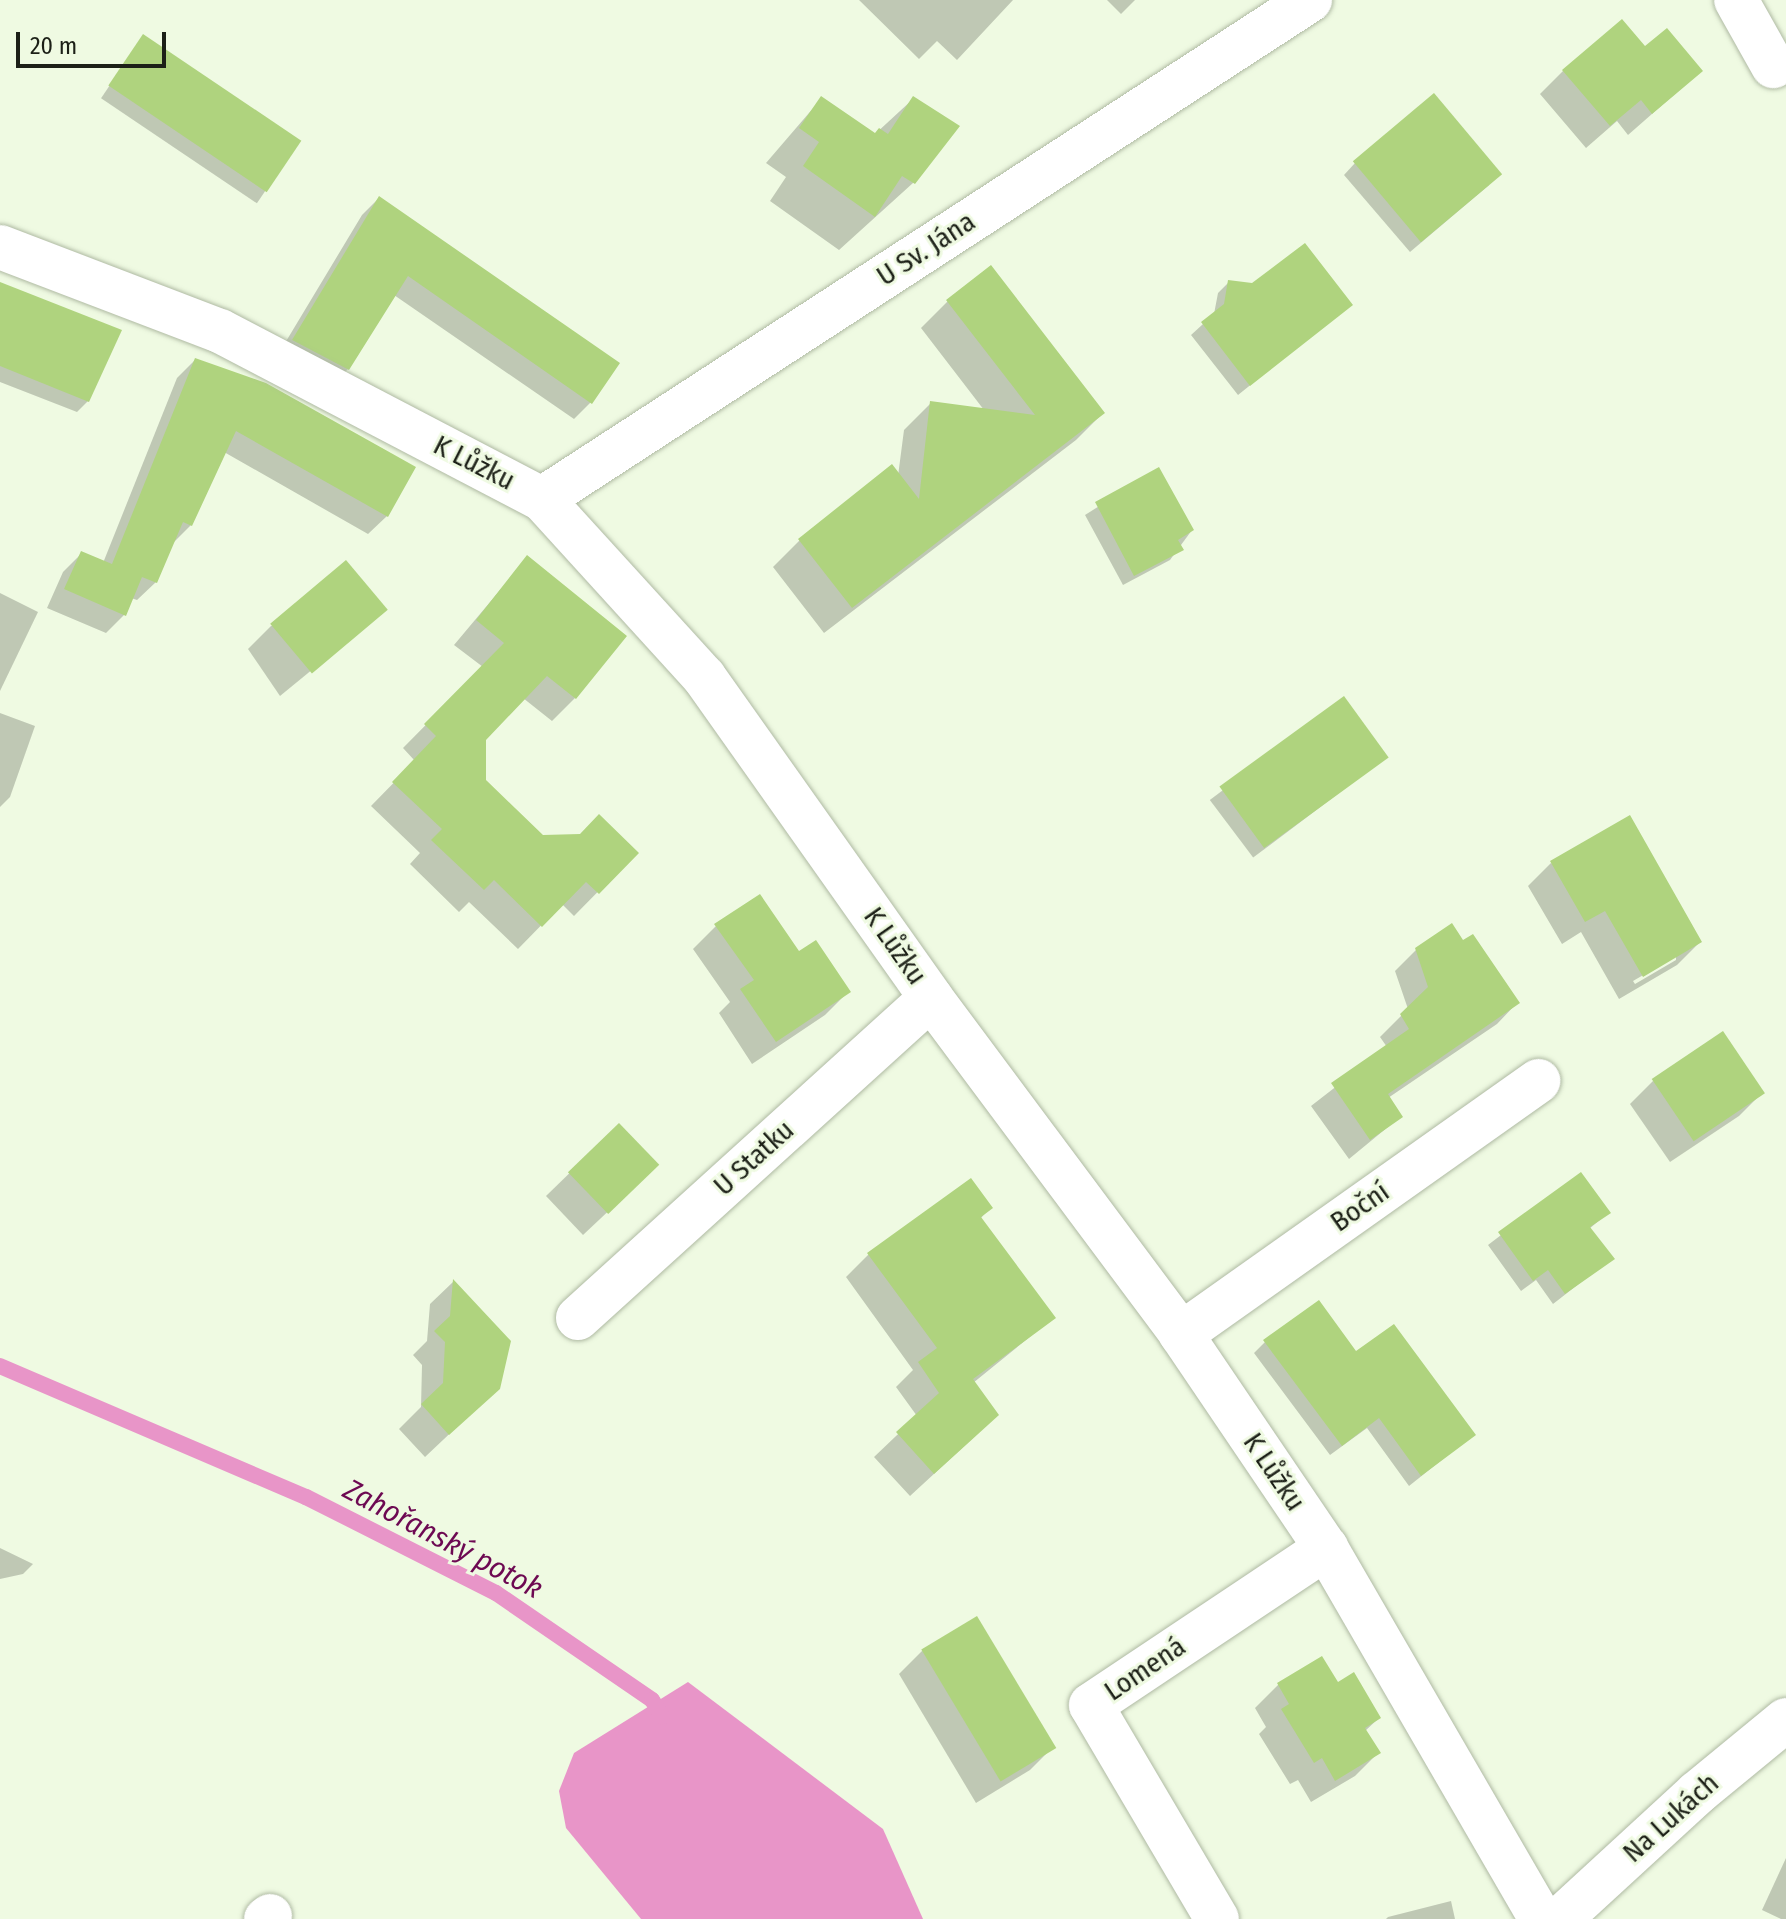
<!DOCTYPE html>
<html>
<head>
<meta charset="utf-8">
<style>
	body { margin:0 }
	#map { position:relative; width:1786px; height:1919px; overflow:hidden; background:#effae2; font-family:"Fira Sans Condensed",sans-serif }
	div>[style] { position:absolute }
	.water>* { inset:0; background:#e895c8 }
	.shadow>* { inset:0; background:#0003; transform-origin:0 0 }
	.stream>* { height:16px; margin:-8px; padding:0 8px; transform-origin:8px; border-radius:8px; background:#e895c8 }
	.building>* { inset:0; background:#afd37e; transform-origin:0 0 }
	.roads { filter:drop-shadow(0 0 2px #afbaa3) drop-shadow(0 0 2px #afbaa3) }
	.minor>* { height:44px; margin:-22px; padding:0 22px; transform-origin:22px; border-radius:22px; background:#fff }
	span { translate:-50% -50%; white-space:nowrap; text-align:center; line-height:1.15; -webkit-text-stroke:6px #effae2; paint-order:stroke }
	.street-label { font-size:28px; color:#1c2017 }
	.water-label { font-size:30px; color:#6d0952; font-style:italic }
	.scale { position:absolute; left:16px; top:32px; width:150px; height:36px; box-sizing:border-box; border:4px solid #1c2017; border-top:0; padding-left:10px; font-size:24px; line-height:28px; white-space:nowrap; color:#1c2017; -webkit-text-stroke:6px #effae2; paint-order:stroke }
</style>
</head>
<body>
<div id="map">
	<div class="water">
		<div style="clip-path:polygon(688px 1682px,883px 1829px,923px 1919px,641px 1919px,566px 1828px,559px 1791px,574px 1753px)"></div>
	</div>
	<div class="shadow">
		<div style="clip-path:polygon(859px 0,1013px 0,957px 60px,937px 41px,919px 59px)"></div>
		<div style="clip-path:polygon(1107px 0,1135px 0,1121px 14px)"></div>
		<div style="left:143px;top:36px;width:188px;height:75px;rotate:34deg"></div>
		<div style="clip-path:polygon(1645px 48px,1701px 71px,1628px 135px,1617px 121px,1586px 148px,1540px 94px,1563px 71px)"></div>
		<div style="clip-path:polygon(821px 99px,874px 135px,913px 99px,913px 183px,839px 250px,770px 201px,786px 177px,766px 163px)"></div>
		<div style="clip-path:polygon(1355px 163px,1489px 185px,1410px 252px,1344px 175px)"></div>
		<div style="clip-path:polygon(379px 198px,591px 402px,574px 419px,394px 295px,348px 369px,331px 386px,276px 358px,362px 215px)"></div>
		<div style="clip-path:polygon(1229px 282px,1350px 305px,1238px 395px,1191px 335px,1214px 314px,1218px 293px)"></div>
		<div style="clip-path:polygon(0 284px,88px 401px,77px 412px,0 382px)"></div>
		<div style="clip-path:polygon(948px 301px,1103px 413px,1076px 440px,824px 633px,773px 567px,800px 540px,898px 476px,904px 430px,931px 403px,984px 410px,921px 328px)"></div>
		<div style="clip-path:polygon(195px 360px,387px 516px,368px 534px,224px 452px,191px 525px,173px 543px,156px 582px,137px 600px,131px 598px,124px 615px,106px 633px,47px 608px,63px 572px,81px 554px,103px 563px,177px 378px)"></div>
		<div style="clip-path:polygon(1158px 469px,1192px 530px,1170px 560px,1123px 585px,1085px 515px)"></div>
		<div style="clip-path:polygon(527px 558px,575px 698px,552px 721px,523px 698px,484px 739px,484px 781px,542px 837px,636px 853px,574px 916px,562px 904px,518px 949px,469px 902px,459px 912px,410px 864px,420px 853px,371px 806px,415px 761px,403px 748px,483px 667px,454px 645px)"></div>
		<div style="clip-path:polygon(0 593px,38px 612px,0 691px)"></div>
		<div style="clip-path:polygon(385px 610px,280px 696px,248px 649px,271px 626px)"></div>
		<div style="left:1344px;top:699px;width:72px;height:168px;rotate:53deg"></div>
		<div style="clip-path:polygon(0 713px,35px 726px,10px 797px,0 807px)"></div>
		<div style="clip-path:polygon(evenodd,1551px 863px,1700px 942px,1677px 965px,1619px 999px,1581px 932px,1562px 944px,1528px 886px,1551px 863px,1676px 956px,1676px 960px,1635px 984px,1633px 981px,1676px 956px)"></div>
		<div style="clip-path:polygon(716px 926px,798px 953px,848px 992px,825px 1015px,752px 1064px,719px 1013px,730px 1002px,693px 949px)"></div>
		<div style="clip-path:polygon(1463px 943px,1517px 1003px,1497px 1024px,1388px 1098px,1400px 1117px,1349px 1159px,1311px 1106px,1387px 1047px,1380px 1037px,1408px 1009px,1395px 971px,1416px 950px)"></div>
		<div style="clip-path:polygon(1653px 1081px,1762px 1093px,1739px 1116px,1670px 1162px,1630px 1104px)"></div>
		<div style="clip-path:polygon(619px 1125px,633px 1188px,583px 1235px,546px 1196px)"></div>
		<div style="clip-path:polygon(1581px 1174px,1608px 1213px,1589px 1229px,1612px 1258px,1553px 1304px,1536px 1280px,1521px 1291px,1488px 1245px)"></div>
		<div style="clip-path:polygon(990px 1208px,980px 1219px,1053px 1318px,973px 1383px,973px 1438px,910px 1496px,874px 1457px,917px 1416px,896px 1387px,913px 1370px,846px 1277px,869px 1254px)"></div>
		<div style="clip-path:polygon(453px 1282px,509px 1342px,498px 1388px,425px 1457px,399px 1429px,421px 1407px,422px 1365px,413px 1355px,427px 1341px,430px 1304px)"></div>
		<div style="clip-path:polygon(1265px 1342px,1473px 1435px,1409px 1486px,1367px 1428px,1330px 1455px,1254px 1353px)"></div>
		<div style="clip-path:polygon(0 1548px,33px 1564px,23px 1574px,0 1579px)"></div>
		<div style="clip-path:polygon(977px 1619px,1053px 1747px,1030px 1770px,976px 1803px,899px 1674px,922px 1651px)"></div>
		<div style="clip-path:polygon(1321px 1659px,1337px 1684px,1379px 1718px,1365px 1731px,1378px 1753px,1355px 1776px,1311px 1802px,1298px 1780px,1290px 1784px,1259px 1734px,1266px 1727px,1255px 1708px,1278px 1685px)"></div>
		<div style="clip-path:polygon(1786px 1858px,1786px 1919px,1781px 1919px,1762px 1910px)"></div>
		<div style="clip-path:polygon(1451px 1901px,1455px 1919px,1386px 1919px,1388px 1917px)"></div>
	</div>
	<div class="stream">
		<div style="left:0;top:1366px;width:333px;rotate:23.2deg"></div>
		<div style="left:306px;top:1497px;width:213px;rotate:26.8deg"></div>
		<div style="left:496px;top:1593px;width:189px;rotate:34.4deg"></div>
		<div style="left:652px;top:1700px;width:19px;rotate:58deg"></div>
	</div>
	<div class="building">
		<div style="clip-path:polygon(1622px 19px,1645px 46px,1667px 28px,1703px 71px,1652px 114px,1641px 100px,1610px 126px,1562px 70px)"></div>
		<div style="left:143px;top:34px;width:191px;height:62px;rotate:34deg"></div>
		<div style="left:1434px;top:93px;width:106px;height:106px;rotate:50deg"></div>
		<div style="clip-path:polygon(821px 96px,875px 133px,879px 128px,888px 134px,913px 96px,960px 126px,915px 184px,902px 176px,875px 217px,803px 166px,819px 142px,799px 128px)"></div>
		<div style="clip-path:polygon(379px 196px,620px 363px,592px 404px,408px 276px,349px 370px,292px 340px)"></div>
		<div style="clip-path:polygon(1305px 243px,1353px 305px,1250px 386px,1201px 322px,1224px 304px,1228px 280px,1252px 283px)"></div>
		<div style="clip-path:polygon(991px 265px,1105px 413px,852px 608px,798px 539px,892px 464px,919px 499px,930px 401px,1035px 415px,946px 300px)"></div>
		<div style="clip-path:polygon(0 282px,122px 330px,89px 402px,0 366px)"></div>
		<div style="clip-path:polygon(195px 358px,266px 383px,416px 467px,388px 517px,236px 431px,192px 526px,183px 522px,157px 583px,122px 569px,142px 577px,126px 616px,64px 589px,81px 551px,112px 564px)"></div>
		<div style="clip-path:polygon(1159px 467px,1194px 530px,1178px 540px,1184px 550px,1134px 576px,1095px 502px)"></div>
		<div style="clip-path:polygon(527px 555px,627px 636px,576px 699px,547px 676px,486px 740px,486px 780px,543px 835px,580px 834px,599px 814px,639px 853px,599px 894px,586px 882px,542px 927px,494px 880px,484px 890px,431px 840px,442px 829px,392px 782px,436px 736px,424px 724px,504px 643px,476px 620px)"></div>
		<div style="left:346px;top:560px;width:65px;height:99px;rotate:50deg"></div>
		<div style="left:1344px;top:696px;width:76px;height:154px;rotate:54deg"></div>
		<div style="clip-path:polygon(1630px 815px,1702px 942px,1643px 977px,1605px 911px,1585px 922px,1550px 861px)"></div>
		<div style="clip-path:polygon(760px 894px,799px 951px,816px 940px,851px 992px,776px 1042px,740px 989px,754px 980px,714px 924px)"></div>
		<div style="clip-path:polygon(1452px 923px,1463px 940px,1473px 934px,1520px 1003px,1388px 1094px,1403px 1117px,1370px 1140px,1331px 1083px,1409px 1029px,1400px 1014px,1428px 987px,1415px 948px)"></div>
		<div style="left:1723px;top:1031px;width:75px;height:86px;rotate:56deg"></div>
		<div style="left:619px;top:1123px;width:58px;height:71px;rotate:46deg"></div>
		<div style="clip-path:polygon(1581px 1172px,1611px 1213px,1590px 1227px,1615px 1259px,1565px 1294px,1548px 1270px,1533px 1281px,1498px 1232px)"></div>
		<div style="clip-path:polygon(971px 1178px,993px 1208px,981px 1217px,1056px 1318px,973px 1379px,999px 1415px,934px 1474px,896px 1432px,939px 1393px,918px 1362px,937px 1348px,867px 1253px)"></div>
		<div style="clip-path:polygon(453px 1279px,511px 1341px,500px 1389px,449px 1435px,421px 1404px,443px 1383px,445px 1342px,434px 1331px,450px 1316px)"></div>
		<div style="clip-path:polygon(1319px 1300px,1356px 1351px,1394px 1324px,1476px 1435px,1421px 1476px,1379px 1418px,1342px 1446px,1263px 1340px)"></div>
		<div style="left:977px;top:1616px;width:154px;height:65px;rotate:59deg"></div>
		<div style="clip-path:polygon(1322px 1656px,1338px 1682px,1354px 1672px,1381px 1718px,1365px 1728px,1381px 1753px,1335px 1781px,1322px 1758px,1314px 1763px,1281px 1709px,1289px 1704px,1277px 1683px)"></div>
	</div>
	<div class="roads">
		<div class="minor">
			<div style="left:1736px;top:0;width:76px;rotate:60.7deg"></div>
			<div style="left:0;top:247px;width:235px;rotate:20.9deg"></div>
			<div style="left:220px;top:331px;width:363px;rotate:27.6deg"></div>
			<div style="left:542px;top:499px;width:241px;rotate:47.7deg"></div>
			<div style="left:704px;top:677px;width:393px;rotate:54.7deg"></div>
			<div style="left:931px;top:998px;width:419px;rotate:53.3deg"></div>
			<div style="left:1181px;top:1334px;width:258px;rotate:55.9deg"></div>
			<div style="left:1326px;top:1548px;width:429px;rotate:59.9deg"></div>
			<div style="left:542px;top:499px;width:916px;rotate:-33.01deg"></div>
			<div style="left:578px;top:1318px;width:476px;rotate:-42.2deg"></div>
			<div style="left:1181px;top:1334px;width:438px;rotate:-35.3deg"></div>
			<div style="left:266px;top:1919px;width:5px;rotate:-37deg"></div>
			<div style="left:1217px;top:1919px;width:248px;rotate:-120.5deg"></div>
			<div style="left:1091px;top:1705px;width:283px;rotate:-33.7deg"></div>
			<div style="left:1560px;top:1919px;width:186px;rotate:-42.6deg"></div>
			<div style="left:1697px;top:1793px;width:115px;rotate:-39.4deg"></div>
		</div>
	</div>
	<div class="street-label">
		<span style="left:926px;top:249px;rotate:-33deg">U Sv. Jána</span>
		<span style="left:474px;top:463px;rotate:27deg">K Lůžku</span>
		<span style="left:895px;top:946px;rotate:55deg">K Lůžku</span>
		<span style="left:754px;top:1158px;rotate:-42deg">U Statku</span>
		<span style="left:1360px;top:1207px;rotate:-35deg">Boční</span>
		<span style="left:1274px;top:1472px;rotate:56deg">K Lůžku</span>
		<span style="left:1145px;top:1669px;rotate:-34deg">Lomená</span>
		<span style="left:1671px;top:1818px;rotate:-42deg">Na Lukách</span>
	</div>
	<div class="water-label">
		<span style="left:443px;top:1539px;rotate:28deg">Zahořanský potok</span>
	</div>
	<div class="scale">20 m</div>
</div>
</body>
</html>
